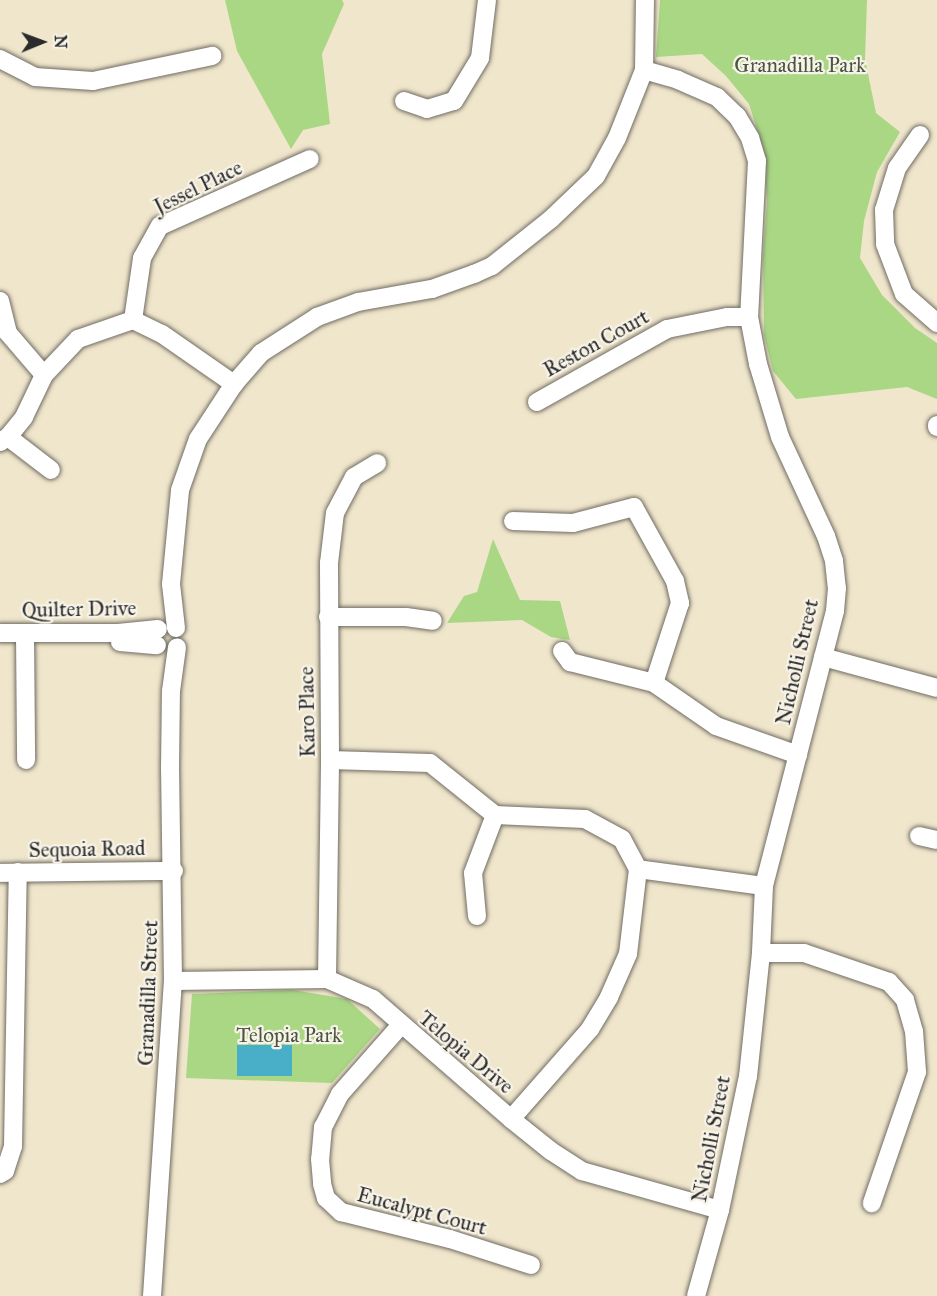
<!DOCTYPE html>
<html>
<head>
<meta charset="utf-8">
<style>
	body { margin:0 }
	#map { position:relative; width:937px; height:1296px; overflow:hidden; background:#f0e6cc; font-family:"IM FELL Great Primer",serif }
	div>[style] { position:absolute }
	.green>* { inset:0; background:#a9d784 }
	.water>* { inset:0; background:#49afc9; transform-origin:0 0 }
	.roads { filter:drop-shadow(0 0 2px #706c63) drop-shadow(0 0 2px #706c63) }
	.minor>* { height:18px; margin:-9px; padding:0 9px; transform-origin:9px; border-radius:9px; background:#fff }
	span { translate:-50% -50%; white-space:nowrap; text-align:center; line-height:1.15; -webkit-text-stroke:4.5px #f7f3e8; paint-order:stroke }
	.park-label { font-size:21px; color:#4a5641 }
	.street-label { font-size:21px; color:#2b2b2b }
	.north { position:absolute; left:12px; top:12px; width:60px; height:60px; -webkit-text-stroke:4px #f7f3e8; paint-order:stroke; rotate:89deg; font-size:16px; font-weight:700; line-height:24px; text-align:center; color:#2b2b2b }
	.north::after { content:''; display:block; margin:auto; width:21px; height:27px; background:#2b2b2b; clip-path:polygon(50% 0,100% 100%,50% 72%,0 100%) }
</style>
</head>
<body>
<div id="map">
	<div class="green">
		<div style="clip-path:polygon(225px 0,342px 0,344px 4px,322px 54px,330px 124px,303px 130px,291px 149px,237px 51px)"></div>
		<div style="clip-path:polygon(660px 0,867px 0,865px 59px,876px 113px,900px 132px,877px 172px,864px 221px,860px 258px,882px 295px,915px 328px,937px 343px,937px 399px,907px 387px,796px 399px,773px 371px,764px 335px,763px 256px,767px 202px,764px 151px,749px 104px,726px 76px,702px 54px,656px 57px)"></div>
		<div style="clip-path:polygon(493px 539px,520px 600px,560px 601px,570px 640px,551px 637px,522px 620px,447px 623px,464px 596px,477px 592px)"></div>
		<div style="clip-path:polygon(293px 990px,347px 999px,380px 1029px,332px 1083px,186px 1078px,192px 994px)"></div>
	</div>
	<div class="water">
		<div style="left:237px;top:1045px;width:55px;height:31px"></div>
	</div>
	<div class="roads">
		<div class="minor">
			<div style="left:0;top:59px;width:39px;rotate:27deg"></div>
			<div style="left:35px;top:77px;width:58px;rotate:3.9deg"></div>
			<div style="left:93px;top:81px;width:122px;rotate:-11.9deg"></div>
			<div style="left:644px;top:70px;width:35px;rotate:16deg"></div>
			<div style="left:678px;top:80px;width:43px;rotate:23.6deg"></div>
			<div style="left:717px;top:97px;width:28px;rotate:44deg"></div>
			<div style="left:737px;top:116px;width:26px;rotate:59deg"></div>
			<div style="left:750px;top:138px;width:24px;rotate:73deg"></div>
			<div style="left:757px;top:161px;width:156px;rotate:92.9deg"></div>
			<div style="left:749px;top:317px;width:48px;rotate:79.2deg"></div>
			<div style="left:758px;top:364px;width:76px;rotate:73.2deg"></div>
			<div style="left:780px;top:437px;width:109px;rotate:65.1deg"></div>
			<div style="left:826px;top:536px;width:26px;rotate:72deg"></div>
			<div style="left:834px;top:561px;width:27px;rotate:84deg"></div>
			<div style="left:837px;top:588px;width:23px;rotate:95deg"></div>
			<div style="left:835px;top:611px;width:284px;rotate:104.5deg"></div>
			<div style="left:764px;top:886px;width:67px;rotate:92.6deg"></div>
			<div style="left:761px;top:953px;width:124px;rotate:96deg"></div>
			<div style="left:748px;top:1076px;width:137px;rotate:101.8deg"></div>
			<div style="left:720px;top:1210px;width:89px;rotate:105.6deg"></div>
			<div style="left:404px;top:101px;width:24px;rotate:19deg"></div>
			<div style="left:427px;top:109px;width:28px;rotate:-17deg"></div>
			<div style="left:454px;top:101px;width:50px;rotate:-58.8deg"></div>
			<div style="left:480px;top:58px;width:58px;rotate:-83.1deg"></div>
			<div style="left:920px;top:135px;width:40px;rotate:124.9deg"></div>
			<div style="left:897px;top:168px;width:44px;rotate:107.2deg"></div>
			<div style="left:884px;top:210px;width:34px;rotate:88deg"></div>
			<div style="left:885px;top:244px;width:53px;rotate:69.2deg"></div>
			<div style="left:904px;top:294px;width:44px;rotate:41.3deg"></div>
			<div style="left:0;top:301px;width:33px;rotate:76deg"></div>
			<div style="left:8px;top:333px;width:55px;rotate:49.4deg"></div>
			<div style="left:133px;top:320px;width:63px;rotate:-81.7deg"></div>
			<div style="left:142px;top:258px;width:37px;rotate:-61deg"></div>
			<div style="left:160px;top:226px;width:164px;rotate:-24.1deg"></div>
			<div style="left:537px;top:402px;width:149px;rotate:-29.3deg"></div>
			<div style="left:667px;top:329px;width:61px;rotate:-11.3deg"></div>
			<div style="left:727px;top:317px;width:22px"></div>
			<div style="left:937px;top:425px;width:2px;rotate:90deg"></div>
			<div style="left:8px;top:437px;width:54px;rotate:37.5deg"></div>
			<div style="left:0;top:442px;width:9px;rotate:-32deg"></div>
			<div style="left:8px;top:437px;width:26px;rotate:-51deg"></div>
			<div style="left:24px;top:417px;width:47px;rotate:-64.5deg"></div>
			<div style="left:44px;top:375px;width:50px;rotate:-46.6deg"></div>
			<div style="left:78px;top:339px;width:58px;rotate:-19.1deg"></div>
			<div style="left:133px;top:320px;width:32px;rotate:26deg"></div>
			<div style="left:162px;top:334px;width:88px;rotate:34.8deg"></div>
			<div style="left:513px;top:521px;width:60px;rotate:1.9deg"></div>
			<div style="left:573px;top:523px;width:63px;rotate:-14.7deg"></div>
			<div style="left:634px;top:507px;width:85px;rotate:61deg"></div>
			<div style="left:675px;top:581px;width:23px;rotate:77deg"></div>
			<div style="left:680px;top:603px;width:84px;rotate:108deg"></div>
			<div style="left:328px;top:617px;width:78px"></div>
			<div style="left:406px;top:617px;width:27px;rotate:8deg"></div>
			<div style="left:176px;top:628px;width:44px;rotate:-96.5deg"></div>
			<div style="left:171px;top:584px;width:94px;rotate:-84.5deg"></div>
			<div style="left:180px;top:490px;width:54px;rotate:-70.6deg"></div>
			<div style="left:198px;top:439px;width:66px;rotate:-56.8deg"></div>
			<div style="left:234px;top:384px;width:41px;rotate:-48.9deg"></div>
			<div style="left:261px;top:353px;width:67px;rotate:-32.7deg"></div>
			<div style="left:317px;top:317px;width:44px;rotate:-20.1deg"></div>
			<div style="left:358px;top:302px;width:75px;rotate:-10deg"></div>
			<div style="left:432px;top:289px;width:45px;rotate:-19.7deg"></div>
			<div style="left:474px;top:274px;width:20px;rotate:-24deg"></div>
			<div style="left:492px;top:266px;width:75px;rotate:-38.5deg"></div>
			<div style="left:551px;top:219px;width:62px;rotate:-43.7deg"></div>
			<div style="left:596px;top:176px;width:43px;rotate:-61.1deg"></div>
			<div style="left:617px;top:138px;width:73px;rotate:-68.3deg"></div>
			<div style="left:644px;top:70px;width:70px;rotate:-89.2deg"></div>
			<div style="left:0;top:633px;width:118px"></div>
			<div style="left:118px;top:633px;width:40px;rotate:-5.7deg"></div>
			<div style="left:25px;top:633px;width:127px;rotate:89.5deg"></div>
			<div style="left:120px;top:642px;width:37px;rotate:5deg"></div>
			<div style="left:562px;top:651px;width:14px;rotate:54deg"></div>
			<div style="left:570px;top:662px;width:87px;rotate:14deg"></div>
			<div style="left:654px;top:683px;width:75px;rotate:34.7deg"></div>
			<div style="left:716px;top:726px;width:87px;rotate:19.5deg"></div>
			<div style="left:823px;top:657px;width:118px;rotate:15.2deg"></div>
			<div style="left:330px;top:760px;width:100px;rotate:1.7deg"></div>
			<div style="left:430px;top:763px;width:83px;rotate:38.7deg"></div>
			<div style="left:495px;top:815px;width:90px;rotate:2.5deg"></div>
			<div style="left:585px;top:819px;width:42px;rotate:28.4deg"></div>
			<div style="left:622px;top:839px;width:34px;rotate:62deg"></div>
			<div style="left:638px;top:869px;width:127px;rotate:7.7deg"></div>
			<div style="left:919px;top:836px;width:18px;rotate:13deg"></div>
			<div style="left:0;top:873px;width:174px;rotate:-0.7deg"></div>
			<div style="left:477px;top:916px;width:43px;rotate:-95.3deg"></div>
			<div style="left:473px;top:873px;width:62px;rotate:-69.2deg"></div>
			<div style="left:761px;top:953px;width:43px"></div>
			<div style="left:804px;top:953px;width:90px;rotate:18.8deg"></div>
			<div style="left:889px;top:982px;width:24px;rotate:48deg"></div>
			<div style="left:905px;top:1000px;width:32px;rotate:74deg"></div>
			<div style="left:914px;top:1031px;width:41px;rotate:85.8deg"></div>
			<div style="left:917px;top:1072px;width:139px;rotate:109deg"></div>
			<div style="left:327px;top:979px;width:219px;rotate:-89.2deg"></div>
			<div style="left:330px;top:760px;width:197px;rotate:-90.3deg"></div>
			<div style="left:329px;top:563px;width:50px;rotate:-83.2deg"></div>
			<div style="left:335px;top:513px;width:41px;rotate:-62.2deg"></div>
			<div style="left:354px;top:477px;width:27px;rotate:-31deg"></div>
			<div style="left:173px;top:981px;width:154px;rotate:-0.7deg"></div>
			<div style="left:327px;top:979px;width:50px;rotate:23.5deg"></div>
			<div style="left:373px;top:999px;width:183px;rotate:41deg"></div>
			<div style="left:511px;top:1119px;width:51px;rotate:38.7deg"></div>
			<div style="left:551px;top:1151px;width:37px;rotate:33deg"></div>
			<div style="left:582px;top:1171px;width:143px;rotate:15.8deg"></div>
			<div style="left:400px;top:1026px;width:91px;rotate:131.4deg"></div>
			<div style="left:340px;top:1094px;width:37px;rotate:117deg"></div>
			<div style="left:323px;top:1127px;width:32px;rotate:95deg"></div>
			<div style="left:320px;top:1159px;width:25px;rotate:85deg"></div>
			<div style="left:322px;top:1184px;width:15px;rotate:74deg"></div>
			<div style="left:326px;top:1198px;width:21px;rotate:43deg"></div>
			<div style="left:341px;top:1212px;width:112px;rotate:13.9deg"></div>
			<div style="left:450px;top:1239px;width:85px;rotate:17.8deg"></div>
			<div style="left:511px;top:1119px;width:120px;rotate:-48.7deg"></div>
			<div style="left:590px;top:1029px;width:37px;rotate:-59deg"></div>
			<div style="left:609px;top:997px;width:47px;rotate:-66.2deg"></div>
			<div style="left:628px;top:954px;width:86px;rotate:-83.3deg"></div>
			<div style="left:0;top:1174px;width:6px;rotate:-31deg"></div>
			<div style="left:5px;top:1171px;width:26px;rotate:-72deg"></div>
			<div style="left:13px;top:1146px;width:274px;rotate:-89deg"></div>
			<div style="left:152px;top:1296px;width:316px;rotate:-86.2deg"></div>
			<div style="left:173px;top:981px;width:212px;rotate:-90.8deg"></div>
			<div style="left:170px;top:769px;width:78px;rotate:-89.3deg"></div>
			<div style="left:171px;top:691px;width:44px;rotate:-82.2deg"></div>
		</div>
	</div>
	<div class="park-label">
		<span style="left:800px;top:65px">Granadilla Park</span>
		<span style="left:289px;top:1035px">Telopia Park</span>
	</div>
	<div class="street-label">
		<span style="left:198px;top:187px;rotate:-26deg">Jessel Place</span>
		<span style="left:596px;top:343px;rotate:-29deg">Reston Court</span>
		<span style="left:79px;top:609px;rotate:-1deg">Quilter Drive</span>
		<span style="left:797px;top:662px;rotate:-77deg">Nicholli Street</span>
		<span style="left:307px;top:712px;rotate:-91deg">Karo Place</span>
		<span style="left:87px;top:849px;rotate:-1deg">Sequoia Road</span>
		<span style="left:148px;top:993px;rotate:-88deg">Granadilla Street</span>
		<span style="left:466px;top:1052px;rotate:40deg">Telopia Drive</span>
		<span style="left:711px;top:1139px;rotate:-79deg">Nicholli Street</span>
		<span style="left:422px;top:1211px;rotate:15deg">Eucalypt Court</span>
	</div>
	<div class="north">N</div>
</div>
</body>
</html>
